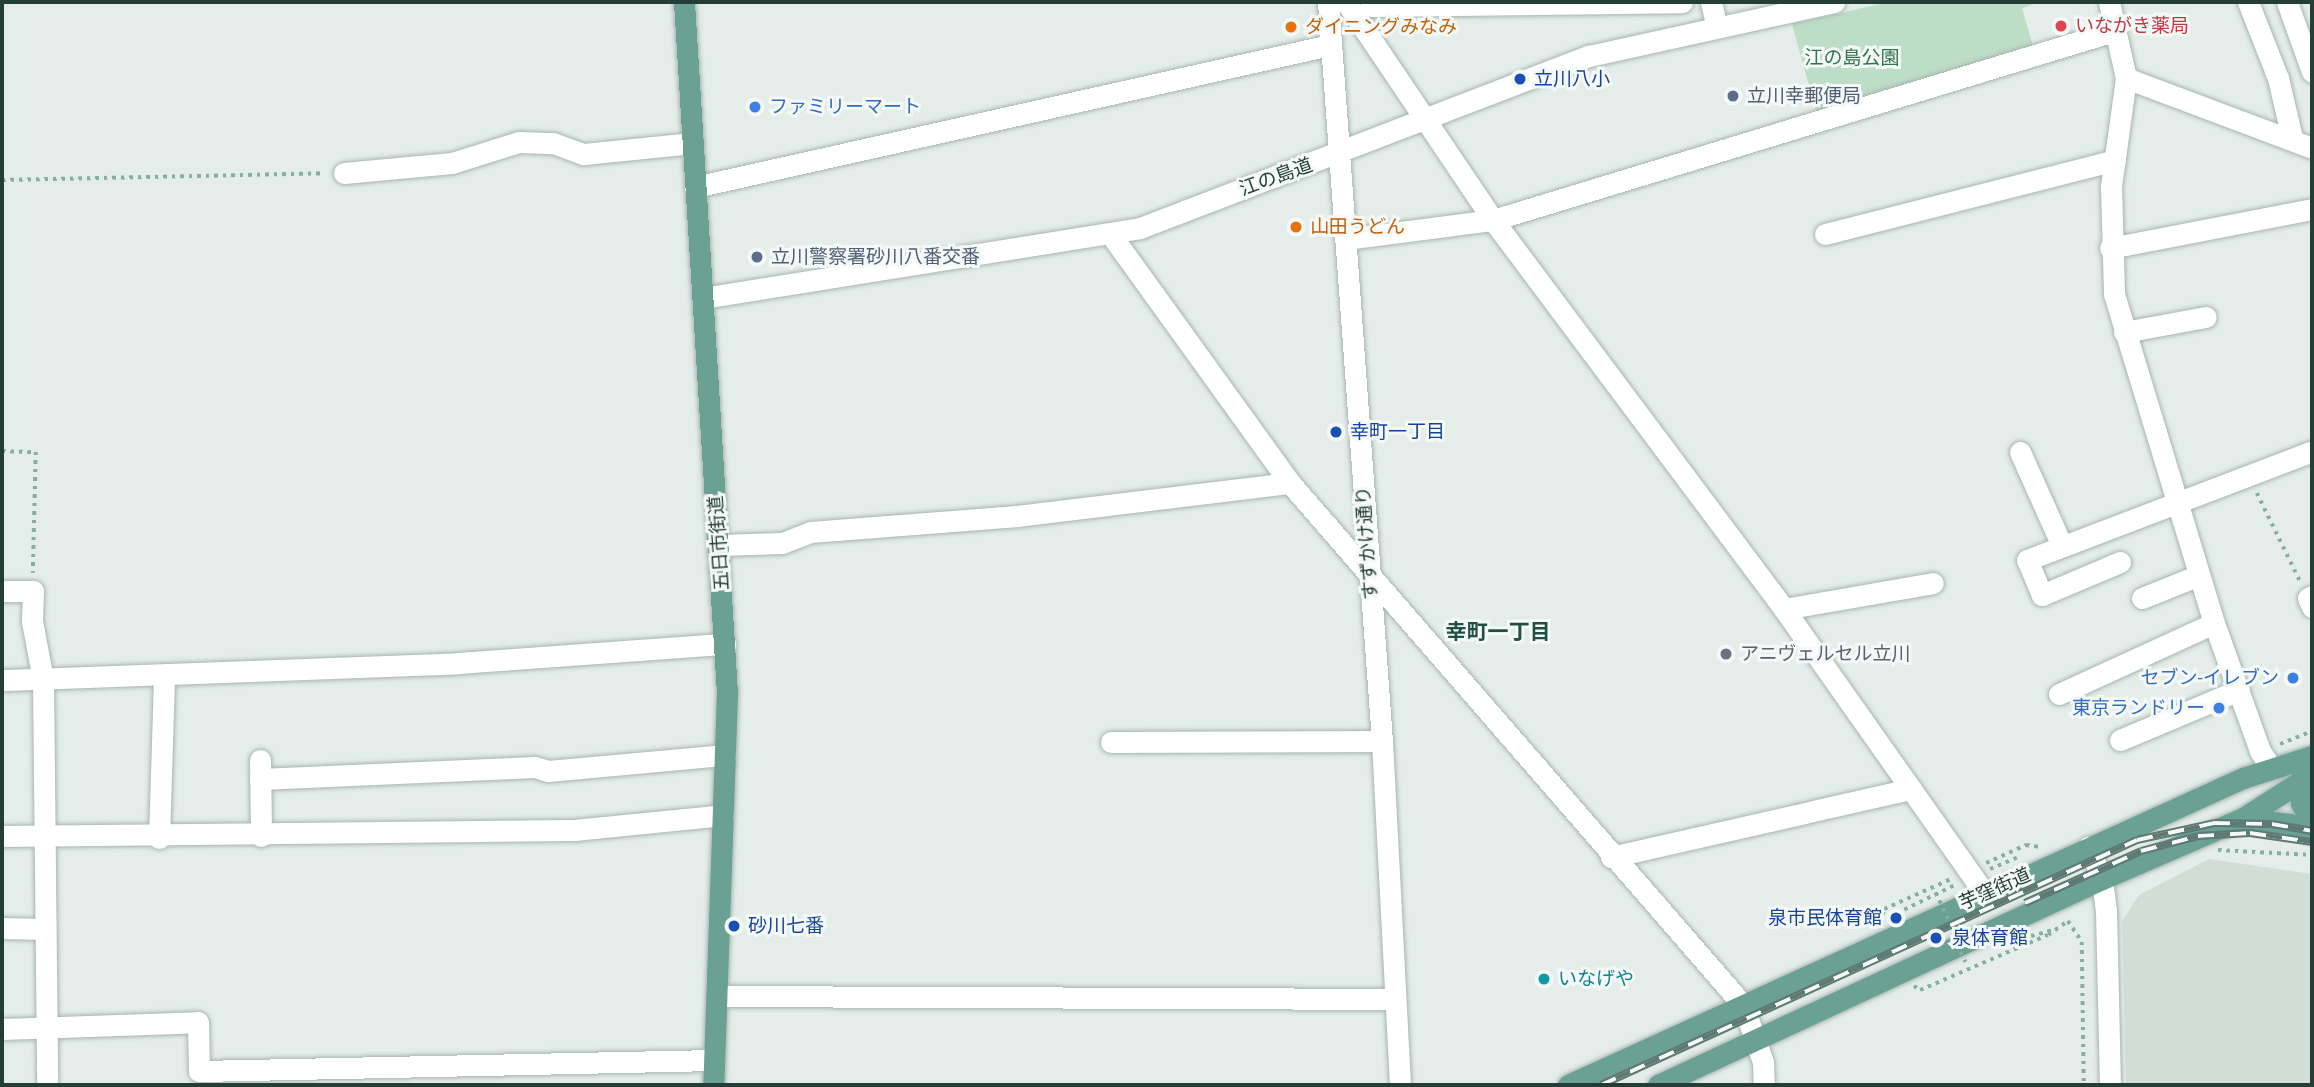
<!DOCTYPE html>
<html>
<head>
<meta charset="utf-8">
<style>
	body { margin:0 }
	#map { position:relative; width:2314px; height:1087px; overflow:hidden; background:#e4ede9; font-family:Ubuntu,"Noto Sans JP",sans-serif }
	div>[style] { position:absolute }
	.built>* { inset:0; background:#d2ddd8 }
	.green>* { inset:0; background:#bdddc6 }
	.path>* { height:3.5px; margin-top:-1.75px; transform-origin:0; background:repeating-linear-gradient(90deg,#85afa2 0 3.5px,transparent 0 8.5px) }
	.roads { filter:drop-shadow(0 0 2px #a7b5b0) drop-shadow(0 0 2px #a7b5b0) }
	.minor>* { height:21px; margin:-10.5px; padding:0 10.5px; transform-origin:10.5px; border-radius:10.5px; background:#fff }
	.major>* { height:21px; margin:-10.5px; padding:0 10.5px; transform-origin:10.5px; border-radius:10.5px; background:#6aa193 }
	.rail>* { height:8px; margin-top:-4px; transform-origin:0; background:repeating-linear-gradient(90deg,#f4f9f7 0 16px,#5e7972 0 32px); box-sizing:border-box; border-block:2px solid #5e7972 }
	.path-bridge>* { height:3.5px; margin-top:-1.75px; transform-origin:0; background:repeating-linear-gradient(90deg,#85afa2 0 3.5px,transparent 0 8.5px) }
	.dots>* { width:19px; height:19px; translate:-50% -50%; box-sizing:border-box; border:4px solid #f4f9f7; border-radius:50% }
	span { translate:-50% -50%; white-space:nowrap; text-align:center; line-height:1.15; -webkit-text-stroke:6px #f4f9f7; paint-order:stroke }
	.health-label { font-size:19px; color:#be3a42 }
	.left { translate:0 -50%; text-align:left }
	.food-label { font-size:19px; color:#c56008 }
	.park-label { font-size:19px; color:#2f744a }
	.transit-label { font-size:19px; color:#164399 }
	.right { translate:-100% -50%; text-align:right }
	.service-label { font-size:19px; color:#4e5e75 }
	.shop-label { font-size:19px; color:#366cbe }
	.street-label { font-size:19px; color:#243e37 }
	.worship-label { font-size:19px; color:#5b616d }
	.culture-label { font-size:19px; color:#0d838f }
	.neighbourhood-label { font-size:21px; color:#205044; font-weight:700 }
	.frame { position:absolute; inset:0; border:4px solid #243e37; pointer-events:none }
</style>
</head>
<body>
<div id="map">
	<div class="built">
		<div style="clip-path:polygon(2209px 859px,2312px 874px,2312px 1085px,2126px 1085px,2122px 921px,2139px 895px)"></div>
	</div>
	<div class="green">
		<div style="clip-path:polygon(1889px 2px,2040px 2px,2022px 8px,2033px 46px,1818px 118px,1792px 24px)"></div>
	</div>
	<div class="path">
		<div style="left:2px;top:180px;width:323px;rotate:-1.2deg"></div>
		<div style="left:2px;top:451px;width:34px;rotate:2deg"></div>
		<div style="left:36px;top:452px;width:121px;rotate:91.4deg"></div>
		<div style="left:2257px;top:493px;width:98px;rotate:64deg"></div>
		<div style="left:2280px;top:744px;width:35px;rotate:-22deg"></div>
		<div style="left:2218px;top:850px;width:94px;rotate:3deg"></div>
		<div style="left:1986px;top:863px;width:44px;rotate:-24.2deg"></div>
		<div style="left:2026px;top:845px;width:15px;rotate:8deg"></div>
		<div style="left:1990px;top:869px;width:30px;rotate:-23deg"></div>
		<div style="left:1889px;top:917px;width:76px;rotate:-25.9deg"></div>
		<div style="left:1880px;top:923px;width:15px;rotate:-74deg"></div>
		<div style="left:1884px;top:909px;width:73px;rotate:-24.1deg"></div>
		<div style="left:2031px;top:936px;width:27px;rotate:-15deg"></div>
		<div style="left:1914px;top:986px;width:7px;rotate:34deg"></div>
		<div style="left:1920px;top:990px;width:139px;rotate:-23.3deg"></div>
		<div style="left:2048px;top:935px;width:24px;rotate:-35deg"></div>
		<div style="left:2068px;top:921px;width:25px;rotate:56deg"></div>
		<div style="left:2082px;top:942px;width:143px;rotate:89.2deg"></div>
	</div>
	<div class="roads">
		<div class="minor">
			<div style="left:1328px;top:2px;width:741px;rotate:85.82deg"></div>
			<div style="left:1382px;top:741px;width:344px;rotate:87deg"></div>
			<div style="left:1346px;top:2px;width:263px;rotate:56deg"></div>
			<div style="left:1493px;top:220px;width:486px;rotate:53.2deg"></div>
			<div style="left:1784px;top:609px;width:349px;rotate:54.8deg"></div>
			<div style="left:1371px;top:2px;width:4px;rotate:90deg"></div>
			<div style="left:1371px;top:6px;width:311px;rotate:-0.7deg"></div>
			<div style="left:1711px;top:2px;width:26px;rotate:77deg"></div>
			<div style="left:2109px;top:2px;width:78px;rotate:77.4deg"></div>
			<div style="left:2126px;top:78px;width:109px;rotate:97.9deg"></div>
			<div style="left:2111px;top:186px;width:108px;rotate:88.4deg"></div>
			<div style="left:2114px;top:294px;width:344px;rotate:73.1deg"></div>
			<div style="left:2214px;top:623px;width:136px;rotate:70.2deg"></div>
			<div style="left:2260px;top:751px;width:20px;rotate:57deg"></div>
			<div style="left:2248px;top:2px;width:82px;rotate:68.5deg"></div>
			<div style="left:2278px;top:78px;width:62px;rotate:76.9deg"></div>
			<div style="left:2287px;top:2px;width:74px;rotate:70.3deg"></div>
			<div style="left:2126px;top:78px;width:199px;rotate:20.6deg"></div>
			<div style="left:344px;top:173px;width:108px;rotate:-5.3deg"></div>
			<div style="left:452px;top:163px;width:70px;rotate:-17.4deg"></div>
			<div style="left:519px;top:142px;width:34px;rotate:2deg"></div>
			<div style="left:553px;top:143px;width:33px;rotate:20deg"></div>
			<div style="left:584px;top:154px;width:109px;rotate:-5.8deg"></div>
			<div style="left:695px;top:187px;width:651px;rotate:-12.61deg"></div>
			<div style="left:1825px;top:234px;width:299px;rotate:-14.3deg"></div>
			<div style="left:1346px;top:239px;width:148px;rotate:-7.4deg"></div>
			<div style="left:1493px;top:220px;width:649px;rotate:-16.93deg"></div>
			<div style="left:2110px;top:248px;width:206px;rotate:-10.9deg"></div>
			<div style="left:703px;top:298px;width:443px;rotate:-9.1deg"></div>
			<div style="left:1140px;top:228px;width:481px;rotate:-21deg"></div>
			<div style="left:1589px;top:56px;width:251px;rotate:-12.4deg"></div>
			<div style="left:2124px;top:332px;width:83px;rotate:-10.4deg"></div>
			<div style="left:2020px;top:452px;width:103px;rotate:65.9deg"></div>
			<div style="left:1290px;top:483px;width:691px;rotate:49.05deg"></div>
			<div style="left:1743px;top:1005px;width:60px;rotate:70.7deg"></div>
			<div style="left:1763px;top:1062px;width:23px;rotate:88deg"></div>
			<div style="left:719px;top:545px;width:63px;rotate:-1.8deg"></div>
			<div style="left:782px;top:543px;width:30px;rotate:-21deg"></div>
			<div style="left:810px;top:532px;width:208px;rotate:-4.4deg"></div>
			<div style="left:1017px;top:516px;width:275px;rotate:-6.9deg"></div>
			<div style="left:1290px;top:483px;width:306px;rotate:-125.8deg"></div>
			<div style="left:2120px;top:562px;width:85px;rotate:157.1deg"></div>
			<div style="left:2042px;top:595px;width:38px;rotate:-113deg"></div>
			<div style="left:2027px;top:560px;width:305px;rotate:-20.9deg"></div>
			<div style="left:2px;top:591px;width:31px"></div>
			<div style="left:33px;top:591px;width:30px;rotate:92deg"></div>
			<div style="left:32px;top:621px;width:60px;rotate:79.4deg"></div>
			<div style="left:43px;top:680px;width:405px;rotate:89.4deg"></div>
			<div style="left:2312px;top:596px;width:4px;rotate:153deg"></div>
			<div style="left:2308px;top:598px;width:10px;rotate:66deg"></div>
			<div style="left:2142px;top:598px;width:61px;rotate:-22deg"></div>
			<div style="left:1784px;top:609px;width:151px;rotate:-9.9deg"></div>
			<div style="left:2px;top:680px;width:456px;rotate:-2.1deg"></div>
			<div style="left:458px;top:663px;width:268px;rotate:-4.1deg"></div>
			<div style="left:2059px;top:694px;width:170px;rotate:-24.6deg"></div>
			<div style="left:2120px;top:740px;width:129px;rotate:-22.8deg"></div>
			<div style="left:1111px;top:742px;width:271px;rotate:-0.2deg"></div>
			<div style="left:260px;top:760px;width:76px;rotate:89.2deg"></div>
			<div style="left:260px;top:779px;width:275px;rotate:-2.5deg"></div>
			<div style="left:535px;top:767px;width:14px;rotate:17deg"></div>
			<div style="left:548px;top:771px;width:178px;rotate:-5.2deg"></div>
			<div style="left:2px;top:836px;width:572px;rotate:-0.6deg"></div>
			<div style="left:574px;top:830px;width:150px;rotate:-5.7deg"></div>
			<div style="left:159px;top:838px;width:163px;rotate:-88.2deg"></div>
			<div style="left:2088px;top:847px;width:35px;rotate:66deg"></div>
			<div style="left:2102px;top:879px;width:31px;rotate:83deg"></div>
			<div style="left:2106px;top:910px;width:175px;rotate:88.7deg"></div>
			<div style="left:1611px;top:857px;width:308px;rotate:-12.8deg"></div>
			<div style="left:2px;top:928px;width:41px;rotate:1.4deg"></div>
			<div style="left:717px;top:996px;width:677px;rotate:0.25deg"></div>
			<div style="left:2px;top:1029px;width:196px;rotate:-2deg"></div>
			<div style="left:198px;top:1022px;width:49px;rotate:88.8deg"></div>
			<div style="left:199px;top:1071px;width:515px;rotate:-1.22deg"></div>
		</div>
		<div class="major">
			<div style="left:684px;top:2px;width:692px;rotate:86.44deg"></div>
			<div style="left:727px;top:693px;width:392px;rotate:92deg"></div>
			<div style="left:2302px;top:775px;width:28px;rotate:92deg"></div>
			<div style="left:2301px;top:803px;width:21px;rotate:59deg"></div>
			<div style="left:2245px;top:819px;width:45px;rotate:6.3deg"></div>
			<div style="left:2290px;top:824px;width:23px;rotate:20deg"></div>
			<div style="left:1568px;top:1085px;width:742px;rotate:-24.46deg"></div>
			<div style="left:2243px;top:778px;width:72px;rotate:-17.7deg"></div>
			<div style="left:1658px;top:1085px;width:489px;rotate:-24.9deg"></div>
			<div style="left:2102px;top:879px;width:154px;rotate:-23.4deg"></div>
			<div style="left:2243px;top:818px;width:82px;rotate:-32.5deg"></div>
		</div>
	</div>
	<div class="rail">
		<div style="left:2025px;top:903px;width:127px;rotate:-24.1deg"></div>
		<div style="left:2141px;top:851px;width:59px;rotate:-14.7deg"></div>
		<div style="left:2198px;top:836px;width:52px;rotate:-3.3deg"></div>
		<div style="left:2250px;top:833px;width:63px;rotate:8.3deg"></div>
		<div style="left:1601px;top:1085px;width:589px;rotate:-24.56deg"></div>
		<div style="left:2137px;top:840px;width:79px;rotate:-12.4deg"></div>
		<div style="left:2214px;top:823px;width:58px;rotate:1deg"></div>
		<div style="left:2272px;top:824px;width:41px;rotate:9.9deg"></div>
	</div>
	<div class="path-bridge">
		<div style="left:1936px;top:893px;width:29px;rotate:65deg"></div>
		<div style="left:1953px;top:937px;width:28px;rotate:63deg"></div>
	</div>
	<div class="dots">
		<div style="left:2061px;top:26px;background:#e0444e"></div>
		<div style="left:1291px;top:27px;background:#e8710a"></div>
		<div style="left:1520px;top:79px;background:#1a4fb4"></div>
		<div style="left:1733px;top:96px;background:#5c6f8a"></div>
		<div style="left:755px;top:107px;background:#3f7fe0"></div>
		<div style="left:1296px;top:227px;background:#e8710a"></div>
		<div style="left:757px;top:257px;background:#5c6f8a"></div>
		<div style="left:1336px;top:432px;background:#1a4fb4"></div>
		<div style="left:1726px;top:654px;background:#6b7280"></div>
		<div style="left:2293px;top:678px;background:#3f7fe0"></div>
		<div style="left:2219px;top:708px;background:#3f7fe0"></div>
		<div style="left:1896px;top:918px;background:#1a4fb4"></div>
		<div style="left:734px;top:926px;background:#1a4fb4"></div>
		<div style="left:1936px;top:938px;background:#1a4fb4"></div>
		<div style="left:1544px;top:979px;background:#0f9aa8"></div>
	</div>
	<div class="health-label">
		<span class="left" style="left:2075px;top:26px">いながき薬局</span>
	</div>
	<div class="food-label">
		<span class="left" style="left:1305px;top:27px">ダイニングみなみ</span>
		<span class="left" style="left:1310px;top:227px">山田うどん</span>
	</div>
	<div class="park-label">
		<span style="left:1852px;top:58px">江の島公園</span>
	</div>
	<div class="transit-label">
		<span class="left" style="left:1534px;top:79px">立川八小</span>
		<span class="left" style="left:1350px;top:432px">幸町一丁目</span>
		<span class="right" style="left:1882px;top:918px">泉市民体育館</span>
		<span class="left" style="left:748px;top:926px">砂川七番</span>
		<span class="left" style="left:1952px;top:938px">泉体育館</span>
	</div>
	<div class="service-label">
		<span class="left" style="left:1747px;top:96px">立川幸郵便局</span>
		<span class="left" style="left:771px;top:257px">立川警察署砂川八番交番</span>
	</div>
	<div class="shop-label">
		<span class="left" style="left:769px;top:107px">ファミリーマート</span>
		<span class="right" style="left:2279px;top:678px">セブン-イレブン</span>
		<span class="right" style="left:2205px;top:708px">東京ランドリー</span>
	</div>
	<div class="street-label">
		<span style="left:1276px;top:177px;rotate:-20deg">江の島道</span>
		<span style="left:719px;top:543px;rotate:-94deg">五日市街道</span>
		<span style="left:1367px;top:543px;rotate:-94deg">すずかけ通り</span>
		<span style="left:1995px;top:889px;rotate:-24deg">芋窪街道</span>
	</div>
	<div class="worship-label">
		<span class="left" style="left:1740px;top:654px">アニヴェルセル立川</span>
	</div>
	<div class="culture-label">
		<span class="left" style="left:1558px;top:979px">いなげや</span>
	</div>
	<div class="neighbourhood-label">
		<span style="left:1498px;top:631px">幸町一丁目</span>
	</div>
	<div class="frame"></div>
</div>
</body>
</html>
